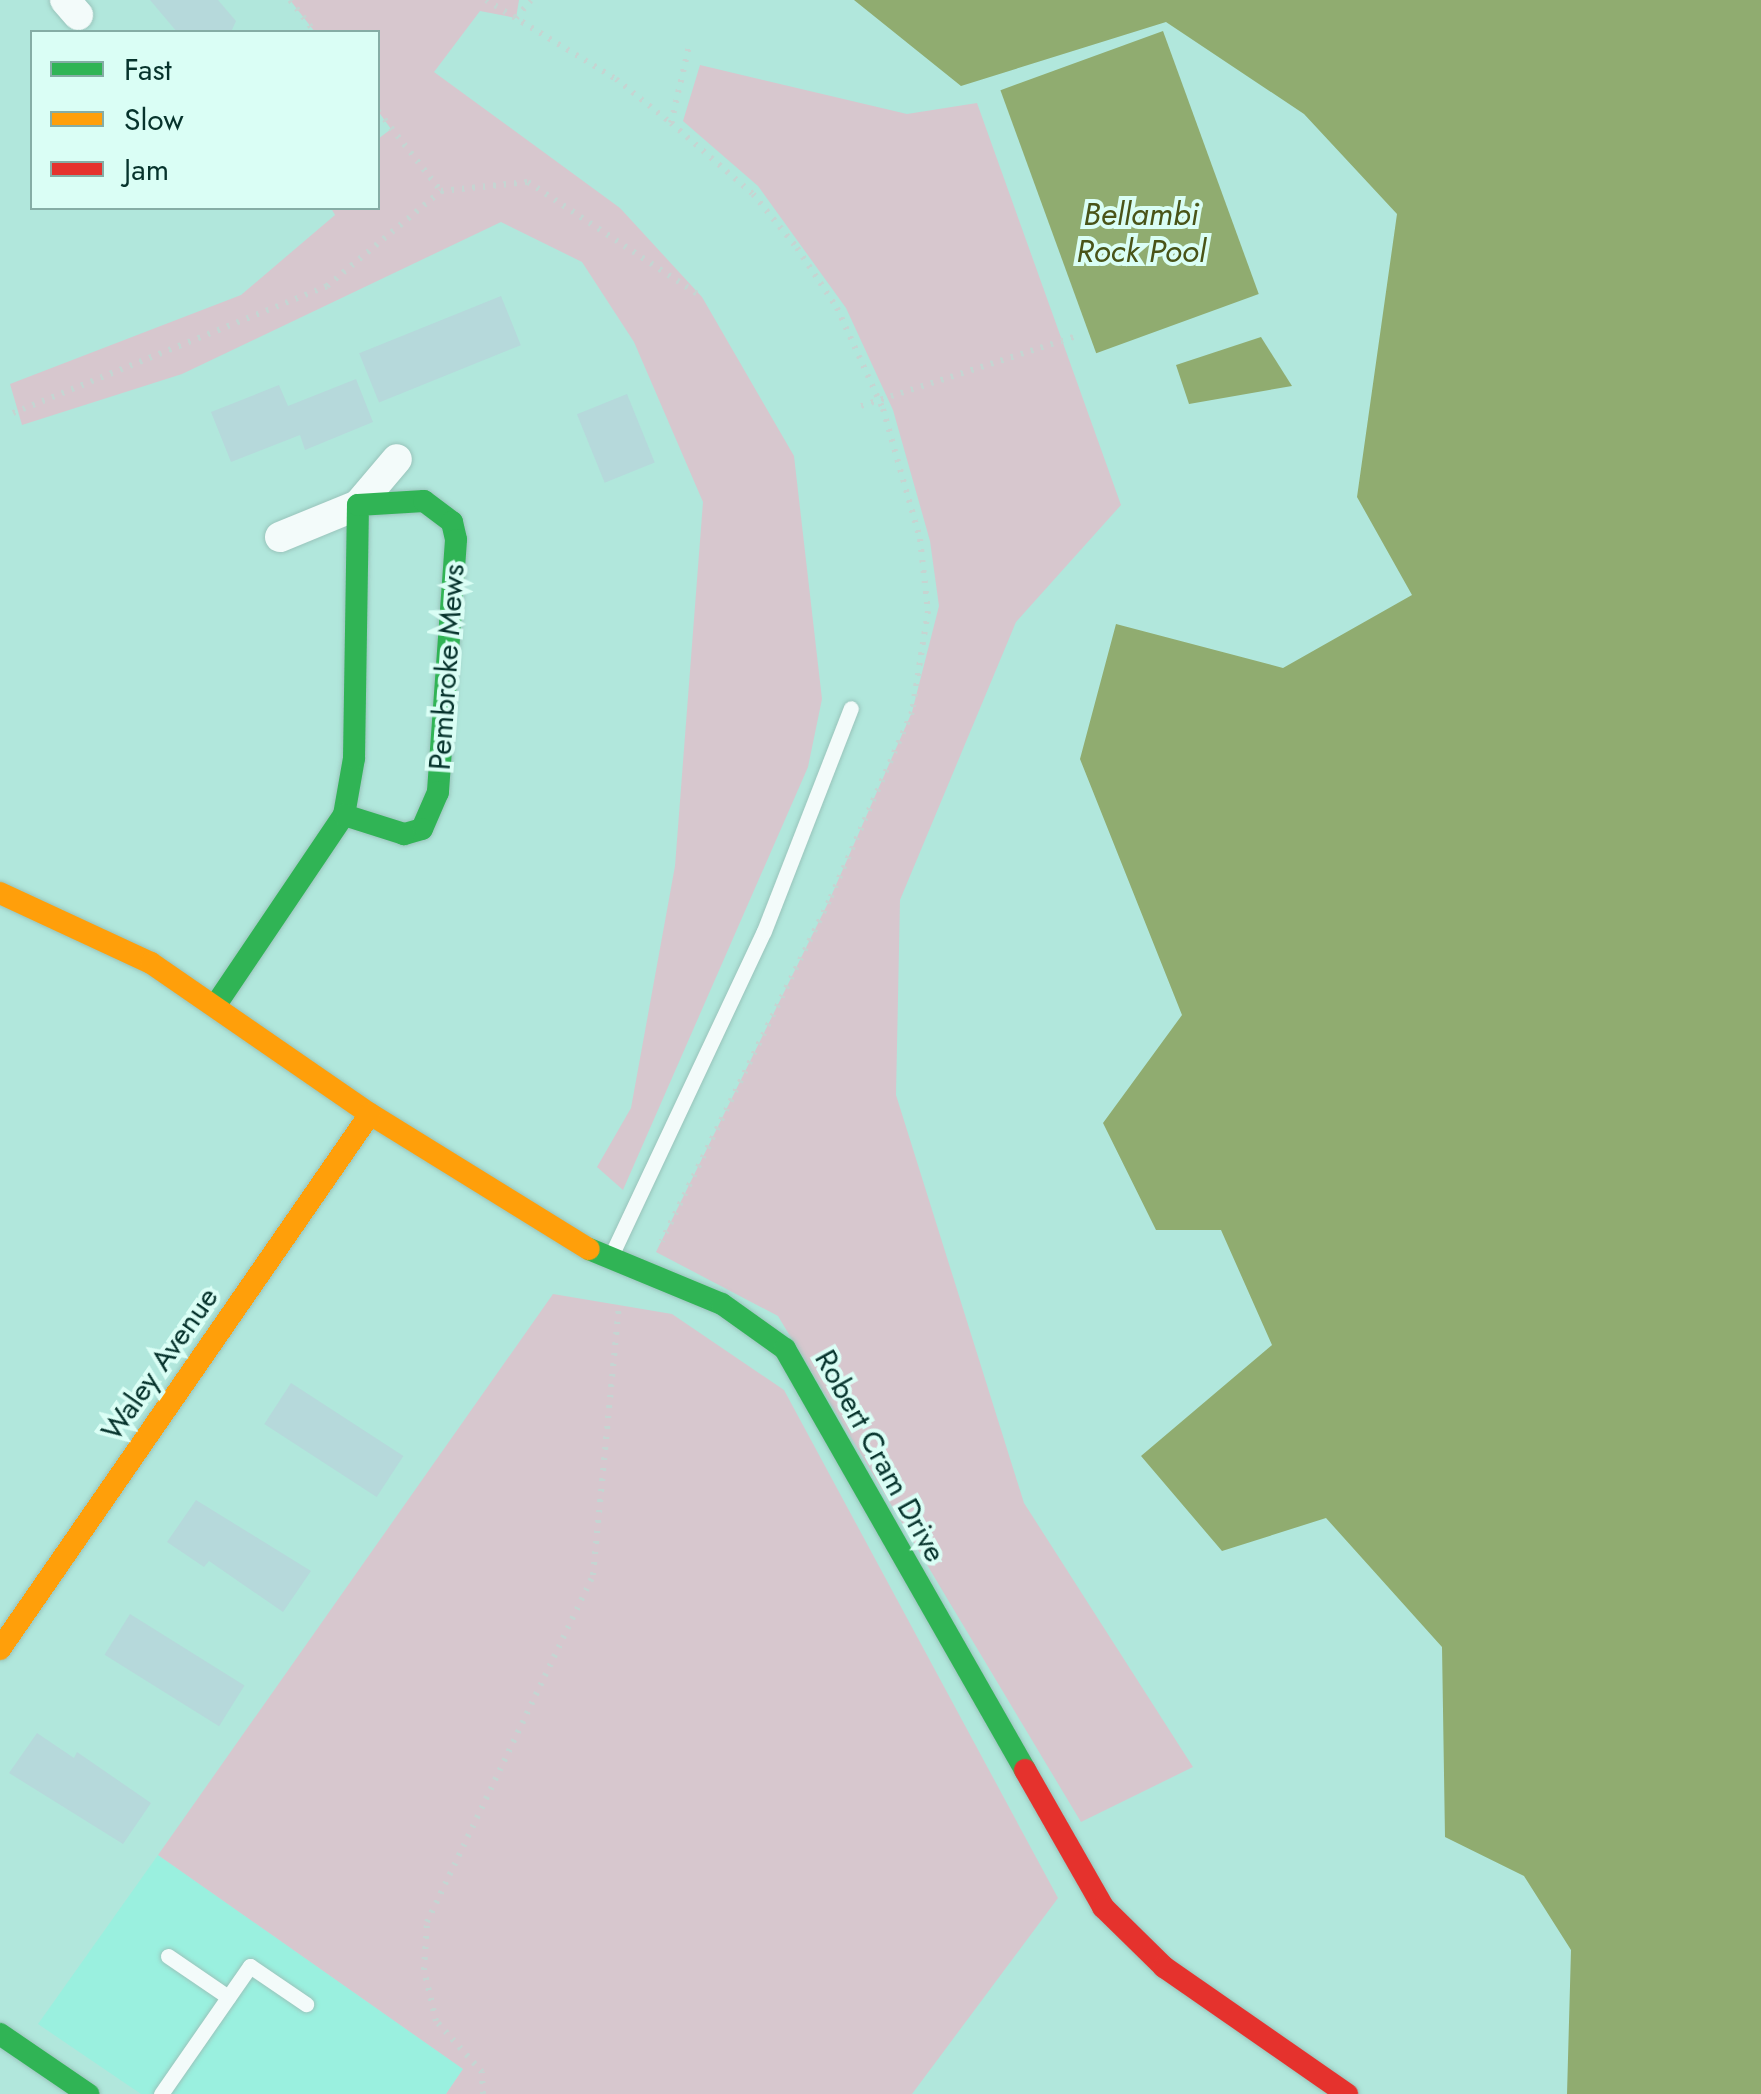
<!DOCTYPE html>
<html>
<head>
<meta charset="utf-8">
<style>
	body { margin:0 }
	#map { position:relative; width:1761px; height:2094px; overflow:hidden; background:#b1e7dc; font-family:Jost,sans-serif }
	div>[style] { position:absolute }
	.built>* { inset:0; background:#9af0df }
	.green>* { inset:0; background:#d7c7ce }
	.water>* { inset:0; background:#90ac70; transform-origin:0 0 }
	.building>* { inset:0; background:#b6d9db; transform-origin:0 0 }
	.path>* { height:6px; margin-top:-3px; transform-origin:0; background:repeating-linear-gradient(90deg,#c5d5d2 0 2.5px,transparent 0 10.5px) }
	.roads { filter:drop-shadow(0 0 2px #99c4bb) drop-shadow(0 0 2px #99c4bb) }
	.lane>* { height:15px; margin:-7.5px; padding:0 7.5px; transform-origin:7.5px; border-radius:7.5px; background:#f3fbfa }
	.street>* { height:30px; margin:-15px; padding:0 15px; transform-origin:15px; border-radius:15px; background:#f3fbfa }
	.fast>* { height:22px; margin:-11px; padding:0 11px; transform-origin:11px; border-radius:11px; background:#30b455 }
	.slow>* { height:22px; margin:-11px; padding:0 11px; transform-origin:11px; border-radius:11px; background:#ff9f0a }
	.jam>* { height:22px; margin:-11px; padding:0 11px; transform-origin:11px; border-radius:11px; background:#e5322d }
	span { translate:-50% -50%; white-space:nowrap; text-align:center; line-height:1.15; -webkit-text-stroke:8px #dafef5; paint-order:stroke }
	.street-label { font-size:30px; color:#06332c }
	.water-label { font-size:32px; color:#495418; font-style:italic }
	.legend { position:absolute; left:30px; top:30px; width:350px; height:180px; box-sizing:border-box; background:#dafef5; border:2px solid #85ada5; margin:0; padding:12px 18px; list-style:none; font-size:30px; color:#06332c }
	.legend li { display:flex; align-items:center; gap:20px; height:50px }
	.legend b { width:50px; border:2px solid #85ada5 }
</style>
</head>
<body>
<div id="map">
	<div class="built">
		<div style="clip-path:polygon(158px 1855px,463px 2069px,446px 2094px,141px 2094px,38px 2024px)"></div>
	</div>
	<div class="green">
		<div style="clip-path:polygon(290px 0,519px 0,516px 18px,480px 11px,434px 72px,620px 208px,702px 297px,794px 456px,822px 699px,808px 767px,623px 1190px,597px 1167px,631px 1108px,675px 866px,703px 502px,634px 342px,582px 262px,501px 222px,182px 374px,22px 425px,10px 384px,241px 295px,335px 215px,331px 208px,378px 208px,378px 139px,391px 129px,378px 111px,378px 32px,315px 32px)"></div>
		<div style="clip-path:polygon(700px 65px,907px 114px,977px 103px,1121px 505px,1016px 622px,900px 900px,896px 1095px,1024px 1503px,1193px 1767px,1081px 1822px,778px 1316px,656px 1252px,829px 901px,912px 712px,939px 606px,930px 541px,893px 410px,846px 308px,758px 186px,683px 121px)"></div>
		<div style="clip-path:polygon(553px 1294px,672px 1314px,784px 1390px,1058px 1898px,912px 2094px,446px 2094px,463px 2069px,158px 1855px)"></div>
	</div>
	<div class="water">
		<div style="clip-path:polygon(854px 0,1761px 0,1761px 2094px,1567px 2094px,1571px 1950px,1524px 1876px,1445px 1837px,1442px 1647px,1326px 1518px,1222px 1551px,1141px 1456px,1272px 1345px,1221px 1230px,1156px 1230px,1103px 1123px,1182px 1015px,1080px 759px,1116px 624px,1283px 668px,1412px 595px,1357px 497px,1397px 214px,1304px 114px,1166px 22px,961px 86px)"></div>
		<div style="left:1163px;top:31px;width:280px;height:173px;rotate:70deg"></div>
		<div style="clip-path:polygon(1261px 337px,1292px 386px,1189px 404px,1176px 365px)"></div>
	</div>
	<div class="building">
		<div style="clip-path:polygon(150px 0,218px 0,236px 21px,231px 32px,177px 32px)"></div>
		<div style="left:501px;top:296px;width:53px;height:153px;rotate:68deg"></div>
		<div style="clip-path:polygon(356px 379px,373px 422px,305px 450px,300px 435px,231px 462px,211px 412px,279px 385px,288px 406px)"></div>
		<div style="left:627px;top:394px;width:74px;height:54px;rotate:68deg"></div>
		<div style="left:291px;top:1383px;width:134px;height:49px;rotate:33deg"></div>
		<div style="clip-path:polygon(196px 1500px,311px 1571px,283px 1612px,209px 1561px,204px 1567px,167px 1542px)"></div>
		<div style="left:130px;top:1614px;width:135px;height:48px;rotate:32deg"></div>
		<div style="clip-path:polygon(37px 1733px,74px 1758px,77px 1752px,151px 1803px,123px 1844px,9px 1773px)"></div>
	</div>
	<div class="path">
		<div style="left:290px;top:0;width:41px;rotate:52deg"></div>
		<div style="left:486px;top:0;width:152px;rotate:31.3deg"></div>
		<div style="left:616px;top:79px;width:70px;rotate:38.7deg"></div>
		<div style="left:671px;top:123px;width:108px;rotate:40.9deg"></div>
		<div style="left:753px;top:194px;width:70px;rotate:50.8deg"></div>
		<div style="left:797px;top:248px;width:72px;rotate:56.3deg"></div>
		<div style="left:837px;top:308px;width:111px;rotate:65.5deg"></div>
		<div style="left:883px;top:409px;width:135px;rotate:74.1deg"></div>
		<div style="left:920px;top:539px;width:72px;rotate:83.7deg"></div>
		<div style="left:928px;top:611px;width:102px;rotate:99deg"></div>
		<div style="left:912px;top:712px;width:206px;rotate:113.7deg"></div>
		<div style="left:829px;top:901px;width:379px;rotate:116.2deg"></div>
		<div style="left:516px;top:18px;width:23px;rotate:-50deg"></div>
		<div style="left:378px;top:111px;width:102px;rotate:51.8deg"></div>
		<div style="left:671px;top:123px;width:83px;rotate:-76.8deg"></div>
		<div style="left:861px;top:406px;width:230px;rotate:-18deg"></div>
		<div style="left:13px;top:413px;width:339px;rotate:-22deg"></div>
		<div style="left:327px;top:286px;width:148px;rotate:-39.8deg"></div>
		<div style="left:441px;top:191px;width:87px;rotate:-5.9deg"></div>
		<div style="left:528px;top:182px;width:209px;rotate:33.5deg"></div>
		<div style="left:483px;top:2094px;width:22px;rotate:-93deg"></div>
		<div style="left:482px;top:2072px;width:69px;rotate:-132deg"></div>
		<div style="left:436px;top:2021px;width:52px;rotate:-103.2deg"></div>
		<div style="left:424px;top:1970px;width:48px;rotate:-86.4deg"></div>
		<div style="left:427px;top:1922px;width:385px;rotate:-64.4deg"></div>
		<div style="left:593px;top:1575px;width:272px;rotate:-84.5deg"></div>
	</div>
	<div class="roads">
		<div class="lane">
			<div style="left:610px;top:1258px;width:361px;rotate:-64.8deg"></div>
			<div style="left:764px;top:931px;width:239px;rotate:-68.7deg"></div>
			<div style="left:168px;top:1956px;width:73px;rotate:34.3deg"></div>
			<div style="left:161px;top:2094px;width:156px;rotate:-55.2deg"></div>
			<div style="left:250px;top:1966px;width:68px;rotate:34.2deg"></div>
		</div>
		<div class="street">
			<div style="left:65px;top:0;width:20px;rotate:49deg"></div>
			<div style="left:280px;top:537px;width:84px;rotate:-22.3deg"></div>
			<div style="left:358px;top:505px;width:60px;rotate:-49.7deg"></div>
		</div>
		<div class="fast">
			<div style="left:217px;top:1003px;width:227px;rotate:-56deg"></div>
			<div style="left:344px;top:815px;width:58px;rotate:-80deg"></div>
			<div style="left:354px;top:758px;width:253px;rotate:-89.1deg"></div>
			<div style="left:358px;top:505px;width:66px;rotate:-3.5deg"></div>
			<div style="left:424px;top:501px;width:35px;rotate:37deg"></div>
			<div style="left:452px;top:522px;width:18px;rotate:77deg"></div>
			<div style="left:456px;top:540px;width:253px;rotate:94.1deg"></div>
			<div style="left:438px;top:792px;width:40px;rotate:113.4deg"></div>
			<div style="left:422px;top:829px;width:19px;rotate:164deg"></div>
			<div style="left:404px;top:834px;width:63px;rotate:-162.4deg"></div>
			<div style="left:589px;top:1249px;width:144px;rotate:22.5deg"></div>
			<div style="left:722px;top:1304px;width:77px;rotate:35.5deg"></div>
			<div style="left:785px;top:1349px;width:485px;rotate:60.3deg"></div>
			<div style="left:0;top:2034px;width:107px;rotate:34.3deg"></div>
		</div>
		<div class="slow">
			<div style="left:0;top:893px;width:166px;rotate:24.9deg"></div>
			<div style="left:151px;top:963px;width:266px;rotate:34.6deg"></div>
			<div style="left:370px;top:1114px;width:257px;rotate:31.7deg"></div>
			<div style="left:0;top:1649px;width:650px;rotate:-55.33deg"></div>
		</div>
		<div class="jam">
			<div style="left:1025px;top:1770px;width:158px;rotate:60.3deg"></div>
			<div style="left:1103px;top:1907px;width:86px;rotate:44.5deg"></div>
			<div style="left:1164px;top:1967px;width:223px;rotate:34.8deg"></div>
		</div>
	</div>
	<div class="street-label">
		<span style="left:447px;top:667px;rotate:-86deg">Pembroke Mews</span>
		<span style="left:160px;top:1364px;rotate:-55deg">Waley Avenue</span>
		<span style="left:880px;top:1456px;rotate:61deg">Robert Cram Drive</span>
	</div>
	<div class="water-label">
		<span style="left:1141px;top:233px">Bellambi<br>Rock Pool</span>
	</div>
	<ul class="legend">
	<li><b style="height:12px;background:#30b455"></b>Fast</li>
	<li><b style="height:12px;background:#ff9f0a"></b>Slow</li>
	<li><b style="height:12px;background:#e5322d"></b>Jam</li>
	</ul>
</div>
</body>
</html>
